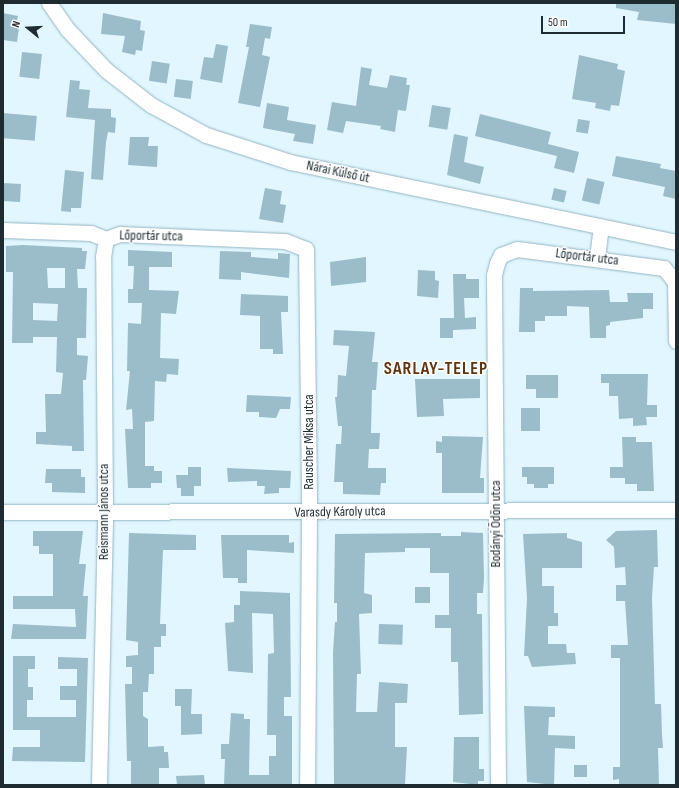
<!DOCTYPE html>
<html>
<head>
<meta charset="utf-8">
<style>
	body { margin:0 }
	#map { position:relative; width:679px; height:788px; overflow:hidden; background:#e1f6ff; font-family:"Sofia Sans Condensed",sans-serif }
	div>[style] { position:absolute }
	.building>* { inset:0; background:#9bbdca; transform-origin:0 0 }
	.roads { filter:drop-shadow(0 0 1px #93b4c2) drop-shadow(0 0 1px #93b4c2) }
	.minor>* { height:15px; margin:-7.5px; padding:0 7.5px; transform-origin:7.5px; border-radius:7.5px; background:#fff }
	span { translate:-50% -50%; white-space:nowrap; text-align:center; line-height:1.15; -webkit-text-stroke:3px #fff; paint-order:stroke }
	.street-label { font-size:14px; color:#1e2b31 }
	.district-label { font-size:18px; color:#60340e; font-weight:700; letter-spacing:1px }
	.frame { position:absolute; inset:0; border:4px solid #1e2b31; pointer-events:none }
	.north { position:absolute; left:8px; top:8px; width:40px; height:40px; -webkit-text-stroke:3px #fff; paint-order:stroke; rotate:288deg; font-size:11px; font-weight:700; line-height:16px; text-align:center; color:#1e2b31 }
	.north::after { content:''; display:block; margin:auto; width:14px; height:18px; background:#1e2b31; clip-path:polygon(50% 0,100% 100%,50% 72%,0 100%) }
	.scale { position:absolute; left:541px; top:16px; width:84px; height:18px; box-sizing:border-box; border:2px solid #1e2b31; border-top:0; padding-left:5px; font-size:12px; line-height:14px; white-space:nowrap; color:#1e2b31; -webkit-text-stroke:3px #fff; paint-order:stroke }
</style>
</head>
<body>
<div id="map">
	<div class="building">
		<div style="clip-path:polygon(616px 3px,676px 3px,676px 24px,637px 20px,639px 12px,616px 8px)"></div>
		<div style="clip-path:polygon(3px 13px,18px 16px,17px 21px,20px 21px,17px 42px,3px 40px)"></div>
		<div style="clip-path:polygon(103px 13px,141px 21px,140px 30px,145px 31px,142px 51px,136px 50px,135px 55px,122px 52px,125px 36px,101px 34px)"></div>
		<div style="clip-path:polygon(250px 24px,272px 27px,270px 39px,265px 38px,262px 55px,270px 57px,260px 107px,238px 103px,249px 47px,246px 47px)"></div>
		<div style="clip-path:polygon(216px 44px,228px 46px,222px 83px,200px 79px,204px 57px,213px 58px)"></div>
		<div style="left:22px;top:52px;width:20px;height:25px;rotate:6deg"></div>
		<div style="clip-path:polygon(579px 55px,618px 64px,617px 69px,625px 71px,619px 106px,611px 105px,610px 111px,595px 108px,596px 103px,572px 99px)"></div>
		<div style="left:152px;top:61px;width:18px;height:20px;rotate:9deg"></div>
		<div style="clip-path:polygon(361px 67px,372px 69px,369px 85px,387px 88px,390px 75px,407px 78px,406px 85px,410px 85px,406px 111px,398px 110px,395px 132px,380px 129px,381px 126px,346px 121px,343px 133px,327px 130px,332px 102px,356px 106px)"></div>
		<div style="left:176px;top:79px;width:17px;height:18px;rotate:7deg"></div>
		<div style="clip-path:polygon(70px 80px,80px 81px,79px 89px,90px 90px,88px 108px,111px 109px,111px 117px,116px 118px,115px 133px,108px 132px,106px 142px,103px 180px,91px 179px,95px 120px,66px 117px)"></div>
		<div style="clip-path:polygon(267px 103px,289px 107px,287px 120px,316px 125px,313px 144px,293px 141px,295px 134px,263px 128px)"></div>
		<div style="left:432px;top:105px;width:19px;height:22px;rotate:9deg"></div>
		<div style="left:3px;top:113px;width:34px;height:25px;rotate:5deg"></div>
		<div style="clip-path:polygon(480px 114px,551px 132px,548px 144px,579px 152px,574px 173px,554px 168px,557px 156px,475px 136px)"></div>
		<div style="left:578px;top:119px;width:12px;height:13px;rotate:9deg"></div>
		<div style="clip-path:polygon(454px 134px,468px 137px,464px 162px,484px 167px,480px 184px,447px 175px)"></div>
		<div style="clip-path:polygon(130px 137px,149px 137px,148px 146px,158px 146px,157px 167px,128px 165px)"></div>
		<div style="clip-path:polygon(616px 156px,661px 164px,660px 168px,676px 171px,676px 199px,663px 196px,665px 187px,612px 176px)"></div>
		<div style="clip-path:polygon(65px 170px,84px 172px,81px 208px,71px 208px,71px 212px,61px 211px)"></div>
		<div style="left:587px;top:178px;width:18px;height:23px;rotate:13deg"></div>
		<div style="left:3px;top:183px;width:18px;height:18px;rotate:3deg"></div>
		<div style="clip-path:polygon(265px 188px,282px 191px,280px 204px,286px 205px,283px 223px,259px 219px)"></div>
		<div style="left:554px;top:188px;width:13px;height:12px;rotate:13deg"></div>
		<div style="clip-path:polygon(evenodd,23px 245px,82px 248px,82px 251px,87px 251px,85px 269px,77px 269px,78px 288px,87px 288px,86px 338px,77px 338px,77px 355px,88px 356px,86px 380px,83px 380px,84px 451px,72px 451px,72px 446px,36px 444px,36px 432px,46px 432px,45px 394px,61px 394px,63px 373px,56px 372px,57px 337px,33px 337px,33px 343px,12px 343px,13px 272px,6px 272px,6px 246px,23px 245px,47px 268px,65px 268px,65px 288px,48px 288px,47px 268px,23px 245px,33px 303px,58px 304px,57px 321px,33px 320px,33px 303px)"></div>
		<div style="clip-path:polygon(128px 250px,172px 252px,172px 267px,149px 267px,149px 290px,179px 291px,176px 314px,161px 313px,160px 358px,179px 359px,178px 375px,167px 374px,166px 382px,155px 381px,154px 421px,145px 422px,145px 466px,154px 466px,154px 471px,162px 471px,162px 483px,151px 483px,151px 488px,128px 488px,125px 429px,133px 429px,132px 409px,126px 410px,130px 371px,127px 371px,128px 323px,141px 324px,142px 303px,128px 303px,128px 289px,133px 289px,134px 266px,128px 266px)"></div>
		<div style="clip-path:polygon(220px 251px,251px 252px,251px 257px,278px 259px,278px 253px,290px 254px,289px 278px,241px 272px,241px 280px,219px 279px)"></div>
		<div style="clip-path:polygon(366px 257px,366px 282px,331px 286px,330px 262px)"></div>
		<div style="clip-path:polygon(418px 270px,435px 271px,435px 280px,439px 281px,438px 298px,417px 296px)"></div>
		<div style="clip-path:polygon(453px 274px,466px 274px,466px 279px,479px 279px,479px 298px,464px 298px,465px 318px,476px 317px,476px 329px,453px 330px,453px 338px,440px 338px,440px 318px,454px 318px)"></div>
		<div style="clip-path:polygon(520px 288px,533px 288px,533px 291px,609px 290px,610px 302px,628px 302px,627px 293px,653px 293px,653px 309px,643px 309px,643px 318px,610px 322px,610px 325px,606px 326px,606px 338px,590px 338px,589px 307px,567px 306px,567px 316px,545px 316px,545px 321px,535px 321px,535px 332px,519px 332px)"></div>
		<div style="clip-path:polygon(241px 294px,288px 296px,288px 312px,281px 312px,283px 354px,273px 354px,273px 349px,260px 349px,260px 316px,240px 315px)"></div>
		<div style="clip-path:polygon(334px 330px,375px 332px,372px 362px,378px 362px,376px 390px,372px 390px,371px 433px,380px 433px,379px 449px,369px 449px,368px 468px,386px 468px,386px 483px,381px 483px,380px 495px,343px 494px,343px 482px,334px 482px,336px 444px,341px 444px,342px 426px,338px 426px,335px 397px,337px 397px,338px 375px,346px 376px,349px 346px,333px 345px)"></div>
		<div style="clip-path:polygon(601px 374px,648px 374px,647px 405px,657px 405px,657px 417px,646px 417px,647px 425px,633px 426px,633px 418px,619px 419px,618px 396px,609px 396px,609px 383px,601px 383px)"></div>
		<div style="clip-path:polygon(526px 375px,558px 375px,558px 398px,536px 398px,536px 389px,526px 389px)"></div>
		<div style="clip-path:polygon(415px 379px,480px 379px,480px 398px,443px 399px,444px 416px,417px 417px)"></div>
		<div style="clip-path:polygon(247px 395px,291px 397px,290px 409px,280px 409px,276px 418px,259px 417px,259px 412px,246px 412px)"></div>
		<div style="left:521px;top:408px;width:19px;height:23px"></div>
		<div style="clip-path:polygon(442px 436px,483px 437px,480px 478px,484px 478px,484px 493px,442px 493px,442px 453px,436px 453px,436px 441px,442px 442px)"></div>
		<div style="clip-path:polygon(622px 437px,636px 437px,636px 442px,652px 442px,654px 491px,637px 491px,637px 484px,625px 484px,625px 478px,610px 478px,610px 467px,623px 467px)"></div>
		<div style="clip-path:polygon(188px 467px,201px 467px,201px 486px,194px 486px,194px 496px,181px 496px,181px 488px,177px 488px,176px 475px,188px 475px)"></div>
		<div style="clip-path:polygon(522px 467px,554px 467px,554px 484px,548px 484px,548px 488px,534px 488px,534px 484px,527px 484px,527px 477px,522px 477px)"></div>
		<div style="clip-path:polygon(227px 468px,291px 471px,290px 488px,279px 488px,279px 493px,264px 494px,265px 486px,257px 486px,257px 481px,228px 482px)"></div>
		<div style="clip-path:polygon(46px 469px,81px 469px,81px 477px,85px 477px,85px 493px,52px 492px,52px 483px,45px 483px)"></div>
		<div style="clip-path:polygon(657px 530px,658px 567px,654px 567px,652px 598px,655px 704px,661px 704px,662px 735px,663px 748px,658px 748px,659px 785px,619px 785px,619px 779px,613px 780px,613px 767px,620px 767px,620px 658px,611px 658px,611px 645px,628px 645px,625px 601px,616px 601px,616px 585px,626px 585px,625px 567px,615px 568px,614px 547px,606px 540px,616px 531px)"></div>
		<div style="clip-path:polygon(33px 531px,83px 531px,79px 564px,86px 564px,83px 596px,88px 596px,86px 639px,11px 639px,13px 624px,76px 627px,75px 609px,13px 609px,13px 596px,53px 596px,53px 554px,39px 554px,39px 546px,33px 546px)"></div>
		<div style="clip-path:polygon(461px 532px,483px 533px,484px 578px,483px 593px,477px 593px,477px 614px,482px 614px,483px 714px,459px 715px,458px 662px,451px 662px,451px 628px,435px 628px,435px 615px,449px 615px,449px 573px,430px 573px,430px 548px,405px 548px,405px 552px,365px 553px,364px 593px,372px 595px,372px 613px,359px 614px,361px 674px,357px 674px,356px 712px,377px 712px,379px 682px,408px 684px,407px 703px,395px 703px,395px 747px,407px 747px,405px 785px,334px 785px,333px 652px,335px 622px,337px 622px,337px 603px,334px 603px,335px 534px,441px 533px,441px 536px,461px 536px)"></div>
		<div style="clip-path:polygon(129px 533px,196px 535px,196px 550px,163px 550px,160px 624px,166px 624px,166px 636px,161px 636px,161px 647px,154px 647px,154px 674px,149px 674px,148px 692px,143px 692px,143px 716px,148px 719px,148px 747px,164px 746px,164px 752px,168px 752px,169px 768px,159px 768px,159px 784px,156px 785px,131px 785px,131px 761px,127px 761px,125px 684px,132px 684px,132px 667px,126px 667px,126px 656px,138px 655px,138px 642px,126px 640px)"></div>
		<div style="clip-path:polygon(567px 533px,567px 538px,582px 542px,582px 568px,542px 568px,542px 586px,554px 586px,554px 613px,558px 613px,558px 626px,548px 626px,548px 644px,566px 644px,567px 653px,575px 653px,576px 664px,532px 667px,528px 656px,524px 656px,527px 598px,523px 534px)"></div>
		<div style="clip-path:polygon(221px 535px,289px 535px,289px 543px,294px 542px,294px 553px,247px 550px,247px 583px,238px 583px,238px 578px,223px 578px)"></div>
		<div style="left:415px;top:587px;width:15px;height:16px"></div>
		<div style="clip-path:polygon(240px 591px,290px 593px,291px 697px,284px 697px,284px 716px,292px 716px,292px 785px,224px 785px,225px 759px,221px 759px,221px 744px,229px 744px,231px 713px,244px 714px,244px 719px,250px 719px,249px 775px,269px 775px,269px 756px,276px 756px,276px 735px,267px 735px,268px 654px,274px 653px,273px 614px,252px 613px,253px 673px,228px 671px,225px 623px,234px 622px,234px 605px,240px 605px)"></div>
		<div style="left:379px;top:624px;width:24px;height:20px;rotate:2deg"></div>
		<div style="clip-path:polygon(13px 656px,35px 656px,35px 669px,28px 669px,28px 687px,33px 687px,33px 700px,27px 700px,27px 717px,76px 717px,76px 700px,60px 700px,60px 686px,77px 686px,77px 669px,58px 669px,58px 657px,88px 658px,85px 762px,12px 761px,13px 747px,40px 747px,40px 730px,13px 730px)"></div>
		<div style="clip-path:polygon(175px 689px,192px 689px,191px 714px,202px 714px,202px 734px,181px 735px,181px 706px,175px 706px)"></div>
		<div style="clip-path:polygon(524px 706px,555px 707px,555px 717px,549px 717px,548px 735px,575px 736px,575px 749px,555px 748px,554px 785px,527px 782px)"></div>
		<div style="clip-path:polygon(454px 737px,479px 737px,479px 769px,484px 769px,484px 781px,478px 781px,478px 785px,453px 782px)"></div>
		<div style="left:574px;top:765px;width:13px;height:12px"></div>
		<div style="clip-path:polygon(204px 775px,205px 785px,177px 785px,176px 776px)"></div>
	</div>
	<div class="roads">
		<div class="minor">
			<div style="left:49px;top:3px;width:32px;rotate:55deg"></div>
			<div style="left:67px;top:29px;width:57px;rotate:46.4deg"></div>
			<div style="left:106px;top:70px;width:57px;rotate:37.9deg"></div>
			<div style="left:151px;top:105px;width:63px;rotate:28.6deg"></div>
			<div style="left:206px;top:135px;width:88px;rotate:17.8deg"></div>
			<div style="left:290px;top:162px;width:394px;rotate:11.7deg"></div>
			<div style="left:3px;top:230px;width:88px;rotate:2deg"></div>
			<div style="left:91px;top:233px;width:16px;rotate:22deg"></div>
			<div style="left:106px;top:239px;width:15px;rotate:-20deg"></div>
			<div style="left:120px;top:234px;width:165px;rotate:2.4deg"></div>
			<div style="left:285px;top:241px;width:22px;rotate:21deg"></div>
			<div style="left:306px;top:249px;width:264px;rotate:89.3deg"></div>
			<div style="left:309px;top:513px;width:272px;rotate:90.4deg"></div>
			<div style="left:597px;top:258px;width:31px;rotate:-83deg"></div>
			<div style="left:3px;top:512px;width:673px;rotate:-0.17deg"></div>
			<div style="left:99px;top:785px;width:273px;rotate:-88.7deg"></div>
			<div style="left:105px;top:512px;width:255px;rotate:-90.4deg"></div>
			<div style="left:103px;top:257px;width:18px;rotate:-81deg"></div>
			<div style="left:498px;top:785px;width:510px;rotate:-90.45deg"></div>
			<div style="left:494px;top:275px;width:12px;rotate:-76deg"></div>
			<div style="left:497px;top:263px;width:9px;rotate:-63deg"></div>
			<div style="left:501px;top:255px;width:17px;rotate:-21deg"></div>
			<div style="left:517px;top:249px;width:148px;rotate:7.4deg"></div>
			<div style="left:664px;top:268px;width:18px;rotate:52deg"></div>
			<div style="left:675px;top:282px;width:59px;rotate:89deg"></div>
		</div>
	</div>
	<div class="street-label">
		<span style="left:338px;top:172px;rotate:12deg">Nárai Külső út</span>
		<span style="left:151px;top:236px;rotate:1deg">Lőportár utca</span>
		<span style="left:587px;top:257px;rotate:7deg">Lőportár utca</span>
		<span style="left:309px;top:442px;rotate:-90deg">Rauscher Miksa utca</span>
		<span style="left:104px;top:512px;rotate:-90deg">Reismann János utca</span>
		<span style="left:340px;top:512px;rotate:-1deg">Varasdy Károly utca</span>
		<span style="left:496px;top:524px;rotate:-90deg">Bodányi Ödön utca</span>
	</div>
	<div class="district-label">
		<span style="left:436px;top:369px">SARLAY-TELEP</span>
	</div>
	<div class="frame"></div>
	<div class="north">N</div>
	<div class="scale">50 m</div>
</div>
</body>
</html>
